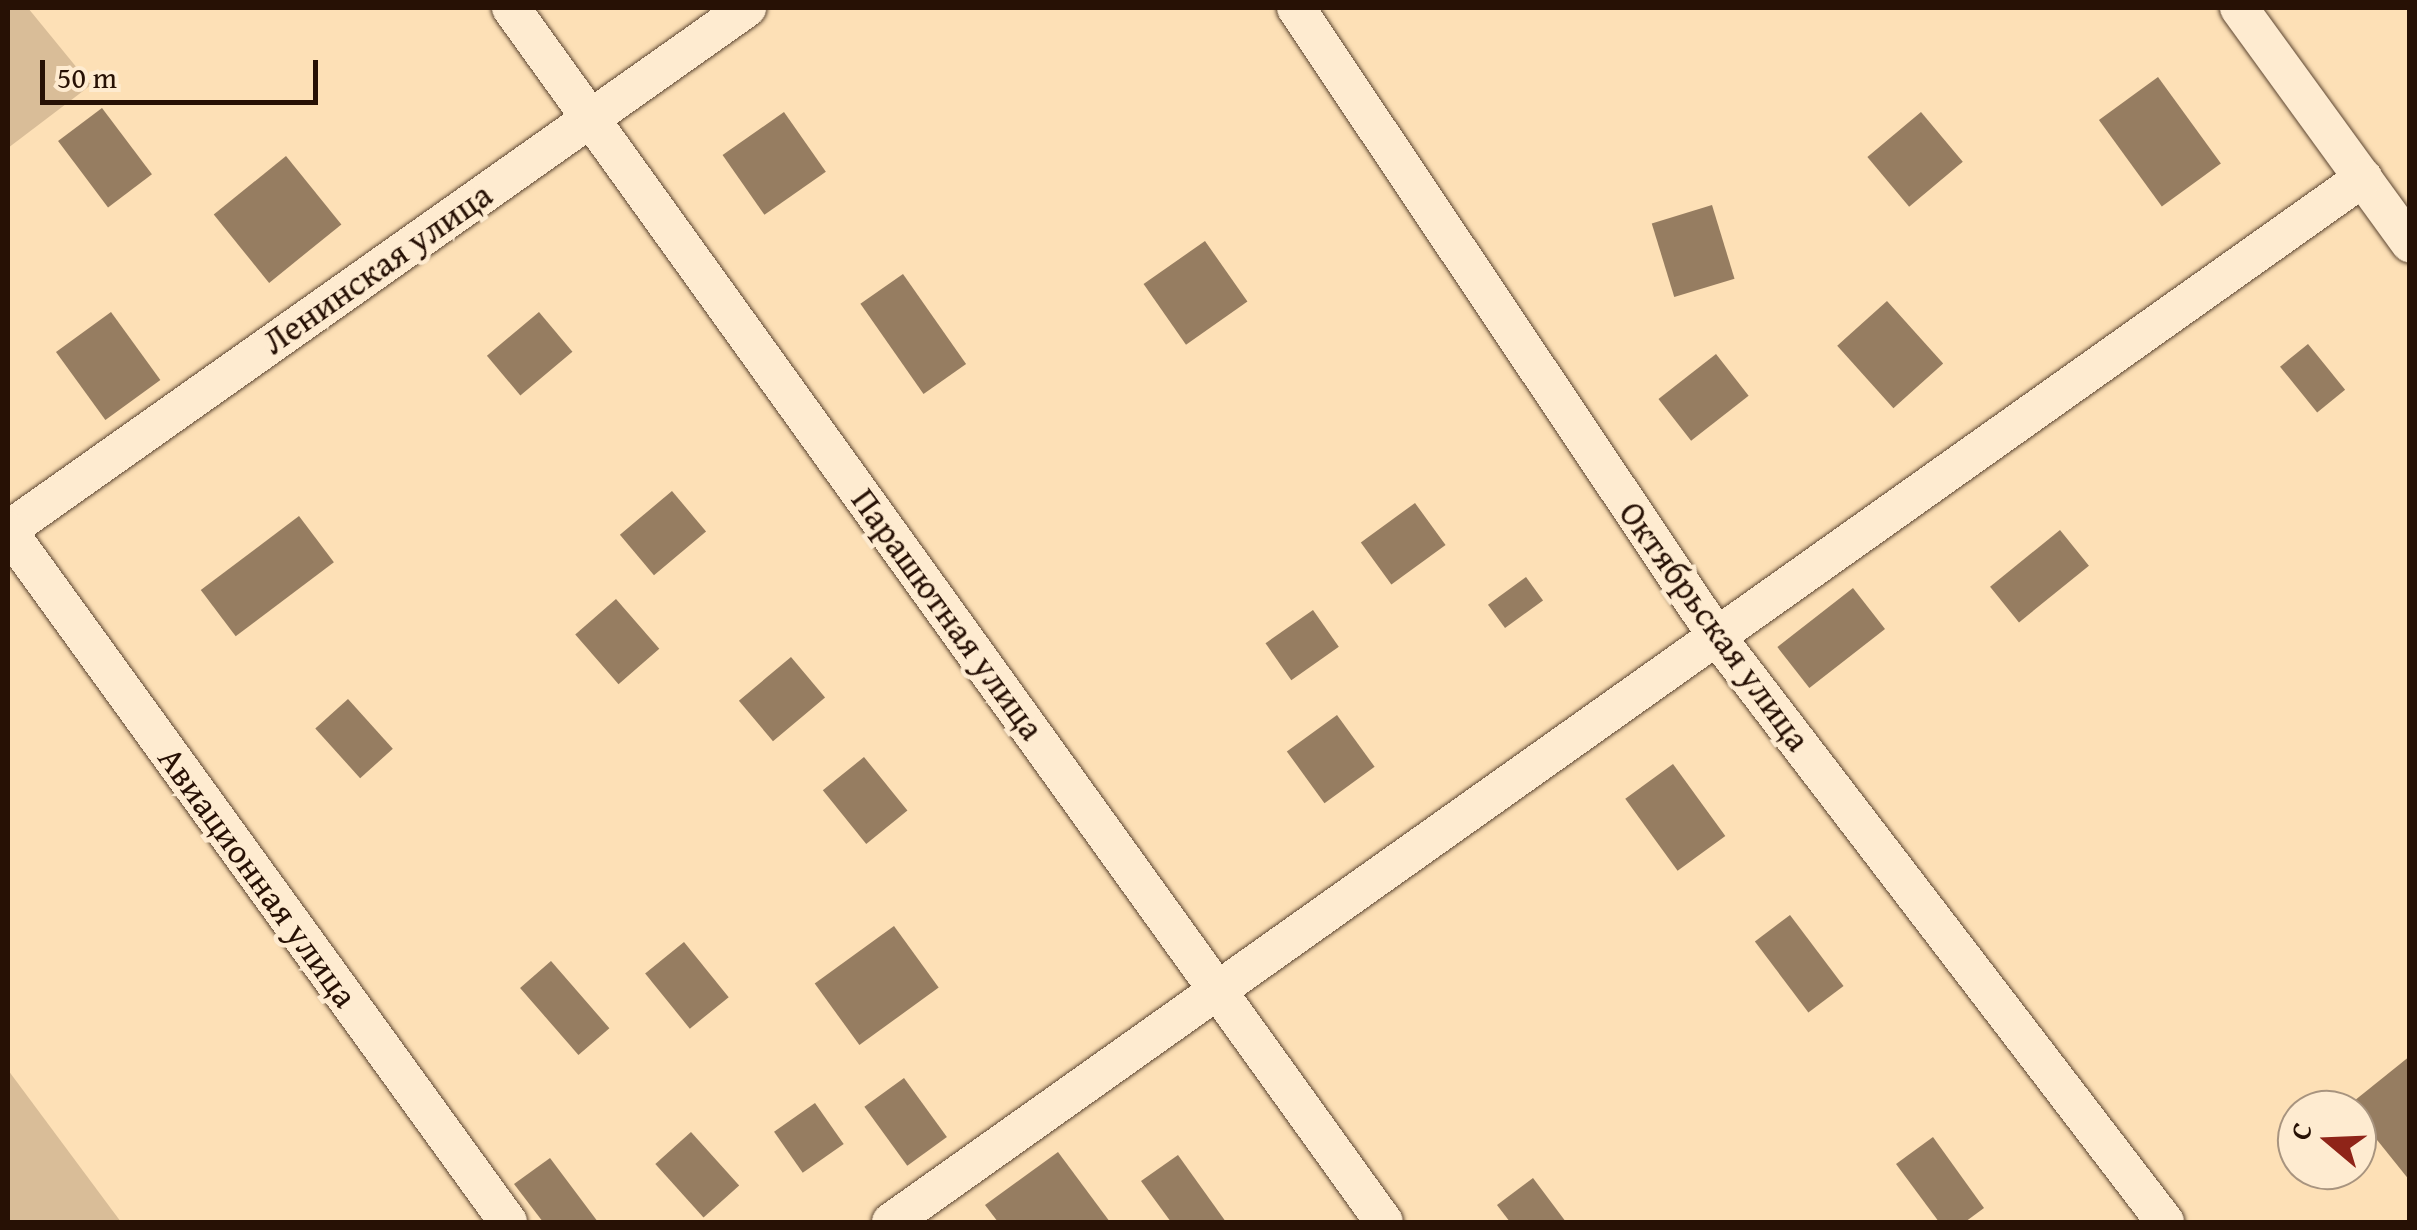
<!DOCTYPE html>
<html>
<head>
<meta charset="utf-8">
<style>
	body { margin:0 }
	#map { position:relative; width:2417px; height:1230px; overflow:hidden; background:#fde0b6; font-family:"Gentium Book Plus",serif }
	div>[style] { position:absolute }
	.green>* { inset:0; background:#d9bd98 }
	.building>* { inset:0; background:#967d61; transform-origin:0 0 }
	.roads { filter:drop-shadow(0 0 2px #5c4531) drop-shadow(0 0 2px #5c4531) }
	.minor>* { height:38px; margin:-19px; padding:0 19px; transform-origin:19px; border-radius:19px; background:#feebd0 }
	span { translate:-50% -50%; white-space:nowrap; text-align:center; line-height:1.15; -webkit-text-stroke:9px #feebd0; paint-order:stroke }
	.street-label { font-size:35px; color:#271105 }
	.frame { position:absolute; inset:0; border:10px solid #271105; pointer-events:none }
	.north { position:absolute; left:2277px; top:1090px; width:100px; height:100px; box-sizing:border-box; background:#feebd0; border:2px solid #a8947f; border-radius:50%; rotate:289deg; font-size:28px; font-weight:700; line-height:40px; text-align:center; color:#271105 }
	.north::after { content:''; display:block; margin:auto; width:35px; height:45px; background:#8f2418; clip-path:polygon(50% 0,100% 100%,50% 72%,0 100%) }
	.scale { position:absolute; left:40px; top:60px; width:278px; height:45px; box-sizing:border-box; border:5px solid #271105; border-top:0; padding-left:12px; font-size:30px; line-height:35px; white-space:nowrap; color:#271105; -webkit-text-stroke:8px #feebd0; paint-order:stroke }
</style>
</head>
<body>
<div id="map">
	<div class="green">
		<div style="clip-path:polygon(8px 8px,28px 8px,91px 85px,8px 148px)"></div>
		<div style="clip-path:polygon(8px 1070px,121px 1222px,8px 1222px)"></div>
	</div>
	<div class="building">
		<div style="left:2158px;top:77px;width:107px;height:73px;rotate:54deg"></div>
		<div style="left:102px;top:108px;width:83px;height:55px;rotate:53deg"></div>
		<div style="left:784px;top:112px;width:73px;height:75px;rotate:55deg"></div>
		<div style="left:1921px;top:112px;width:65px;height:70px;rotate:50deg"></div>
		<div style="left:286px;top:156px;width:88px;height:93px;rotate:51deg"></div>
		<div style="left:1712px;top:205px;width:77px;height:63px;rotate:73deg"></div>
		<div style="left:1205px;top:241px;width:74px;height:75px;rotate:55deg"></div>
		<div style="left:903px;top:274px;width:110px;height:52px;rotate:55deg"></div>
		<div style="left:1887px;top:301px;width:84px;height:67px;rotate:48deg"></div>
		<div style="left:111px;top:312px;width:84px;height:68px;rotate:54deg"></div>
		<div style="left:539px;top:312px;width:52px;height:68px;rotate:50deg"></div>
		<div style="left:2308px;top:344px;width:59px;height:36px;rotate:51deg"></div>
		<div style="left:1716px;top:354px;width:53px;height:73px;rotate:52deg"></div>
		<div style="left:672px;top:491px;width:53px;height:68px;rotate:50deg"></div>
		<div style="left:1415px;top:503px;width:52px;height:67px;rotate:54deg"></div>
		<div style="left:299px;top:516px;width:58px;height:123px;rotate:53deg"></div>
		<div style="left:2060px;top:530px;width:46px;height:90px;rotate:51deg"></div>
		<div style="left:1526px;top:577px;width:29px;height:47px;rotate:54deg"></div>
		<div style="left:1853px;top:588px;width:52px;height:96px;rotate:52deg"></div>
		<div style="left:616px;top:599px;width:66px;height:54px;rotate:49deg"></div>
		<div style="left:1313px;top:610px;width:45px;height:58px;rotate:55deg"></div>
		<div style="left:791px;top:657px;width:53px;height:68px;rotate:50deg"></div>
		<div style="left:348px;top:699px;width:67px;height:44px;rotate:48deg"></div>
		<div style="left:1337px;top:715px;width:64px;height:62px;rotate:54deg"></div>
		<div style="left:864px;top:757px;width:69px;height:53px;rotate:51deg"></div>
		<div style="left:1673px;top:764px;width:89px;height:59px;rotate:54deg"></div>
		<div style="left:1790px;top:915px;width:89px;height:44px;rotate:53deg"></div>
		<div style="left:894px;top:926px;width:76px;height:98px;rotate:54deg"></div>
		<div style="left:684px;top:942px;width:71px;height:50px;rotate:51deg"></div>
		<div style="left:551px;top:961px;width:89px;height:41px;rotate:49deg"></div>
		<div style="clip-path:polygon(2410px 1056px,2410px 1181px,2349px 1105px)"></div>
		<div style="left:904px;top:1078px;width:73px;height:49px;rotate:54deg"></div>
		<div style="left:815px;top:1103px;width:50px;height:50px;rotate:55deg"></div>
		<div style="left:691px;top:1132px;width:72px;height:48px;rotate:48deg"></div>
		<div style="clip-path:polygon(1933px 1137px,1984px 1208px,1965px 1222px,1939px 1222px,1896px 1164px)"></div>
		<div style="clip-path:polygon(1058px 1152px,1110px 1222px,998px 1222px,985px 1205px)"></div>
		<div style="clip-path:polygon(1178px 1155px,1226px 1222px,1171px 1222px,1141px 1181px)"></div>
		<div style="clip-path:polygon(550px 1158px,598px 1222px,543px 1222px,514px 1184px)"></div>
		<div style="clip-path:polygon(1533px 1178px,1566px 1222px,1510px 1222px,1497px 1205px)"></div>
	</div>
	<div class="roads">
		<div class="minor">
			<div style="left:511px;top:8px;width:1495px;rotate:54.28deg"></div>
			<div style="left:1296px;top:8px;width:757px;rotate:56.2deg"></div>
			<div style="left:1717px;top:637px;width:737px;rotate:52.55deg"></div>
			<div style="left:2239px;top:8px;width:291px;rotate:54deg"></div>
			<div style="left:8px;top:530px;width:905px;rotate:-35.24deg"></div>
			<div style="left:8px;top:531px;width:853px;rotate:54.11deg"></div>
			<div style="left:891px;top:1222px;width:1805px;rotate:-35.35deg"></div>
		</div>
	</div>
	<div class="street-label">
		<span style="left:377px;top:268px;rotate:-35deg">Ленинская улица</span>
		<span style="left:948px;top:614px;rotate:54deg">Парашютная улица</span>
		<span style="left:1715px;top:626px;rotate:54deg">Октябрьская улица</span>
		<span style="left:258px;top:877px;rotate:54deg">Авиационная улица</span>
	</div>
	<div class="frame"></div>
	<div class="north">С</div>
	<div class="scale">50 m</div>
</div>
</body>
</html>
